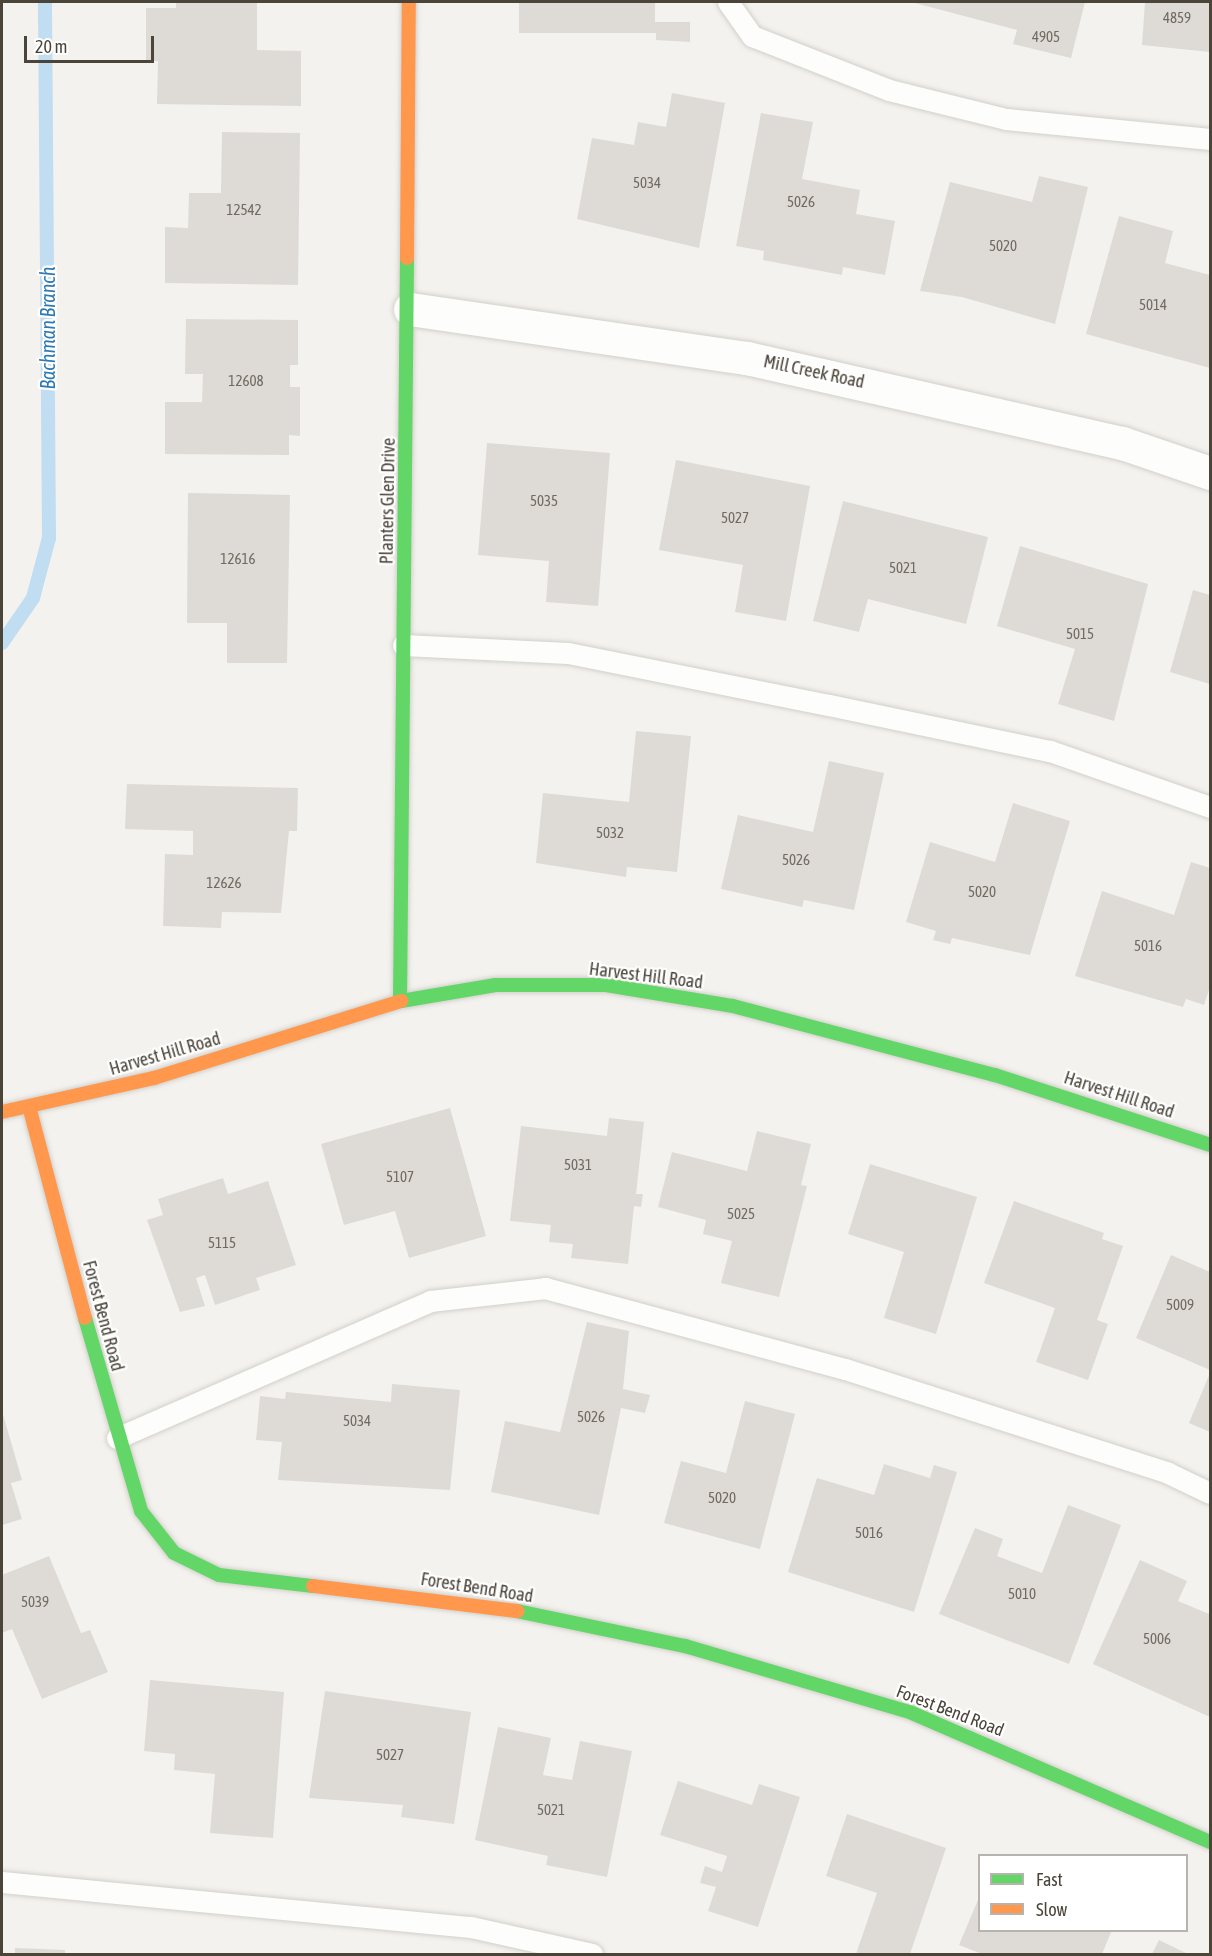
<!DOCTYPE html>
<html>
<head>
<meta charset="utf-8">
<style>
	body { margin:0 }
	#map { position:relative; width:1212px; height:1956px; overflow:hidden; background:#f4f2ee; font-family:"Asap Condensed",sans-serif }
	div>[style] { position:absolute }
	.stream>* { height:14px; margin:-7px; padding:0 7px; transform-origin:7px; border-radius:7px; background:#c0ddf1 }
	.building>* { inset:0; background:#dedbd6 }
	.roads { filter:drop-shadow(0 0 2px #d2d0cb) drop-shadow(0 0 2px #d2d0cb) }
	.lane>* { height:21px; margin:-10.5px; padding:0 10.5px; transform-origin:10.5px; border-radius:10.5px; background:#fdfdfc }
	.street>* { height:33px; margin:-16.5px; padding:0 16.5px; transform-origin:16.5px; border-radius:16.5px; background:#fdfdfc }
	.fast>* { height:14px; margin:-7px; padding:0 7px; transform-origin:7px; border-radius:7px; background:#63d668 }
	.slow>* { height:14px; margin:-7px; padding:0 7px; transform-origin:7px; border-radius:7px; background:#ff974d }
	span { translate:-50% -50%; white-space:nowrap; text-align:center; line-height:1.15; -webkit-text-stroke:4.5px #fff; paint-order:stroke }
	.number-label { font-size:15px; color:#706a61 }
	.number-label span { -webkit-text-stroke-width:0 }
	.street-label { font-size:18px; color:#4b4439 }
	.water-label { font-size:20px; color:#2e7ab2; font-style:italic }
	.frame { position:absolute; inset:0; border:3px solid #4b4439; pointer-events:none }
	.legend { position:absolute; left:978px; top:1854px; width:210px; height:78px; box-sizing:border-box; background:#fff; border:2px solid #b7b4b0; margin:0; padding:8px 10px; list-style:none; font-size:18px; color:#4b4439 }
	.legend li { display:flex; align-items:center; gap:12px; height:30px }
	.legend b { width:30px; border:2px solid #b7b4b0 }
	.scale { position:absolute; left:24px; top:36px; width:130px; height:27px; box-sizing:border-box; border:3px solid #4b4439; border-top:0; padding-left:8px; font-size:18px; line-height:21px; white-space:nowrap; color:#4b4439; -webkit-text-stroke:4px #fff; paint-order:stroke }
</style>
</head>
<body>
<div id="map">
	<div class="stream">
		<div style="left:2px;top:643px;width:55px;rotate:-55.4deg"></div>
		<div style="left:33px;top:598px;width:62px;rotate:-75.1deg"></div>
		<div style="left:49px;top:538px;width:536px;rotate:-90.43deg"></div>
	</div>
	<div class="building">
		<div style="clip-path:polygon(176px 2px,257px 2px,257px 50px,301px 51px,301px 106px,157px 104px,158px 61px,146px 61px,146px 8px,176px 8px)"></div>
		<div style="clip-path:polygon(519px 2px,655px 2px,655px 22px,690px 22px,690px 42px,656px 40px,656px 33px,519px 33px)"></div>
		<div style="clip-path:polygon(911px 2px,1085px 2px,1071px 58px,1013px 44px,1017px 30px)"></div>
		<div style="clip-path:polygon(1145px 2px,1210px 2px,1210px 52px,1142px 45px)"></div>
		<div style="clip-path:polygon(672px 93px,725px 103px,699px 248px,577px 219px,592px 138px,634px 145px,638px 122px,666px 127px)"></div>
		<div style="clip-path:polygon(761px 113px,813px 122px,802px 179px,860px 190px,856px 214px,895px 221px,885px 275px,843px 267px,842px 275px,763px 260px,764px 251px,736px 246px)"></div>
		<div style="clip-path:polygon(222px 132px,300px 133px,298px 285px,165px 283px,165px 227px,188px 228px,189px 193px,221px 193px)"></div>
		<div style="clip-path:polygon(1039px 176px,1088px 187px,1055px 324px,962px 297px,920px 291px,950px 182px,1032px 202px)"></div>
		<div style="clip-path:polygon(1119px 216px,1173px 231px,1165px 263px,1210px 275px,1210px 368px,1086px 334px)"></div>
		<div style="clip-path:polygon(186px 319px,298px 320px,298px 365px,290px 365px,290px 387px,300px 387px,300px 436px,289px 435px,289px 455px,165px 454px,165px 402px,202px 402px,203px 374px,185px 374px)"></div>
		<div style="clip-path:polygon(487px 443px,610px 453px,598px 606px,546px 602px,549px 561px,478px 555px)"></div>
		<div style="clip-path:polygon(676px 460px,810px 486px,786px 621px,735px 612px,743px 565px,659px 550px)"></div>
		<div style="clip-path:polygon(188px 493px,290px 495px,287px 663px,227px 663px,227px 623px,187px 623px)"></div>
		<div style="clip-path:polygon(843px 501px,988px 537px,966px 624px,868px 599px,859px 632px,813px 621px)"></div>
		<div style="clip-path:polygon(1020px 546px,1148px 584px,1114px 721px,1058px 704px,1075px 649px,997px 626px)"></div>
		<div style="clip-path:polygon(1193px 590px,1210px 595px,1210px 684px,1170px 672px)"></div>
		<div style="clip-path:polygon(636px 731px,691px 736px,677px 872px,627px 867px,626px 877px,536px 863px,543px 793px,629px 802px)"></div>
		<div style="clip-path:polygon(829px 761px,884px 773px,854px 910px,804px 900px,802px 907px,721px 889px,738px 815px,813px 832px)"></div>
		<div style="clip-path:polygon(127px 784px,298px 788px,297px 831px,289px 831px,281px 913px,222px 912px,221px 928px,163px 926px,165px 854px,193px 855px,193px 831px,125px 829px)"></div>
		<div style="clip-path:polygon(1013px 803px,1070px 821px,1030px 955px,952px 938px,950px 944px,933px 940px,936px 931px,906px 922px,930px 842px,995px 862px)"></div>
		<div style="clip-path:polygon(1191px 862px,1210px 868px,1210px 987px,1204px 1005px,1186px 999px,1183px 1007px,1075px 976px,1102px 891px,1174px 915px)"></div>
		<div style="clip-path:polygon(450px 1108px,486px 1236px,409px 1258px,395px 1211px,344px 1225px,321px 1144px)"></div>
		<div style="clip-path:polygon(609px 1118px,644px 1122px,636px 1194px,643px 1194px,641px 1207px,634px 1206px,628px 1264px,571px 1258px,573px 1244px,549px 1242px,551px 1225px,510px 1221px,521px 1126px,607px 1136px)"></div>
		<div style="clip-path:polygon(757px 1131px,811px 1144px,801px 1185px,807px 1186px,779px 1297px,721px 1283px,732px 1241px,703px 1234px,706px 1220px,658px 1207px,672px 1152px,747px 1171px)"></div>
		<div style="clip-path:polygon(870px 1164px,977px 1197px,936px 1334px,884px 1318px,904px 1252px,848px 1234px)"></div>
		<div style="clip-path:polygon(223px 1178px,228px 1194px,268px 1181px,296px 1265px,256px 1278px,260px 1290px,215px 1305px,205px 1275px,196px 1278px,205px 1306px,180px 1312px,147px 1220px,163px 1215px,158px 1199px)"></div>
		<div style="clip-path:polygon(1014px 1201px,1104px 1233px,1102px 1239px,1123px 1246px,1097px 1320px,1108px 1324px,1088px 1380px,1036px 1362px,1055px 1308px,984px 1283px)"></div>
		<div style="clip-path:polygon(1171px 1255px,1210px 1272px,1210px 1370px,1136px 1338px)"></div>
		<div style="clip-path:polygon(587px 1322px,629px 1331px,623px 1389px,650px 1395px,645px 1413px,621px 1408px,599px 1515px,491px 1492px,505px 1421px,560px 1432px)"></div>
		<div style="clip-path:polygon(1210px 1373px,1210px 1432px,1189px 1423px)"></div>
		<div style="clip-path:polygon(392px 1384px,460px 1390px,450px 1490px,278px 1480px,282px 1442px,256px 1440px,260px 1396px,285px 1399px,286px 1392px,391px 1402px)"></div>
		<div style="clip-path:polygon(745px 1401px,795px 1414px,760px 1549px,664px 1523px,681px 1461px,726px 1473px)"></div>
		<div style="clip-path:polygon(2px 1411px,22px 1480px,11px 1483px,22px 1519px,2px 1525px)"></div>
		<div style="clip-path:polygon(884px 1464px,930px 1478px,934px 1465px,957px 1472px,914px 1612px,788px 1572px,817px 1478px,874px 1495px)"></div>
		<div style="clip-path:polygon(1068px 1505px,1121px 1525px,1069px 1664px,939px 1614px,975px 1528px,1003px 1539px,997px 1556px,1042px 1573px)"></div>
		<div style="clip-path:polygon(49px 1556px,81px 1633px,90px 1630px,108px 1672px,42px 1699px,12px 1629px,2px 1633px,2px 1575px)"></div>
		<div style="clip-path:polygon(1140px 1560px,1187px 1581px,1178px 1601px,1209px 1614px,1210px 1610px,1210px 1717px,1093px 1664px)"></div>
		<div style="clip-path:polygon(150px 1680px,284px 1692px,273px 1838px,210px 1833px,215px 1774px,174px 1770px,175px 1754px,144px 1751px)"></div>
		<div style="clip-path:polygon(325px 1691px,471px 1712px,454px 1824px,401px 1817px,403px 1805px,309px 1798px)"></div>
		<div style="clip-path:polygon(498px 1727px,551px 1738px,543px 1775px,572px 1780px,580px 1741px,632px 1751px,607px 1877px,546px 1865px,548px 1856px,475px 1840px)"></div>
		<div style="clip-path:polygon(678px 1781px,752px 1805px,759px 1784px,800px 1797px,758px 1927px,708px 1911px,716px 1887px,700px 1883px,705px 1866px,722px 1872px,727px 1856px,660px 1835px)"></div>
		<div style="clip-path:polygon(847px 1814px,946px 1848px,910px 1954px,856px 1954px,877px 1893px,826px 1876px)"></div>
		<div style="clip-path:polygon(980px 1895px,980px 1930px,1112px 1930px,1102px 1954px,982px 1954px,959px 1945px)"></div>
		<div style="clip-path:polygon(1159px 1940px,1188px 1954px,1152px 1954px)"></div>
		<div style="clip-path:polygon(15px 1948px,65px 1950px,65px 1954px,15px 1954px)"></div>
	</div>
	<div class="roads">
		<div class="lane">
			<div style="left:728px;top:2px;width:42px;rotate:54.8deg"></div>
			<div style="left:752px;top:36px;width:147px;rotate:21.5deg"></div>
			<div style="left:889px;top:90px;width:121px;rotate:13.9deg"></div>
			<div style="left:1006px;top:119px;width:205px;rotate:5.6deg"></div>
			<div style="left:403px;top:645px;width:165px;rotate:2.8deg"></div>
			<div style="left:568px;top:653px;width:266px;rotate:11.3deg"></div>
			<div style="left:829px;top:705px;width:226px;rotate:11.8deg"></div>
			<div style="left:1050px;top:751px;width:170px;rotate:19.3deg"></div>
			<div style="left:117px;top:1438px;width:342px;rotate:-23.6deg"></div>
			<div style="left:430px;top:1301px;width:116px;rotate:-6.4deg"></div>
			<div style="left:545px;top:1288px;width:311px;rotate:15.1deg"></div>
			<div style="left:845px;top:1369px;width:339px;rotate:17.8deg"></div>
			<div style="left:1168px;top:1473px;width:47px;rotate:25.5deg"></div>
			<div style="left:2px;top:1882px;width:471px;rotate:5.5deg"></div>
			<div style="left:471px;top:1927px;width:124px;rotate:12.6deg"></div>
		</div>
		<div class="street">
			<div style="left:410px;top:309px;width:341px;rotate:8.3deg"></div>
			<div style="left:747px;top:358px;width:385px;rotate:12.8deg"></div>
			<div style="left:1122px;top:443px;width:93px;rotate:18.8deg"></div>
		</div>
		<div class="fast">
			<div style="left:400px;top:1001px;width:743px;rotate:-89.46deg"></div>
			<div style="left:401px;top:1001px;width:96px;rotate:-9.6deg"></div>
			<div style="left:496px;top:985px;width:110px"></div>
			<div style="left:606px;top:985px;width:129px;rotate:9.4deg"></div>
			<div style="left:733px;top:1006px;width:271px;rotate:14.8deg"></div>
			<div style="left:995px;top:1075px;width:226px;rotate:18deg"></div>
			<div style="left:85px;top:1318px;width:201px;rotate:73.8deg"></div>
			<div style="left:141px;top:1511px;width:53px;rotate:51.8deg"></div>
			<div style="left:174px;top:1553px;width:50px;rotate:26.1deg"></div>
			<div style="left:219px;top:1575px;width:95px;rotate:6.7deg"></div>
			<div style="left:517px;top:1611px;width:172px;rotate:11.8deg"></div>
			<div style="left:685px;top:1646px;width:237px;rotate:16.4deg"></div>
			<div style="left:912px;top:1713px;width:325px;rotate:23.4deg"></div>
		</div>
		<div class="slow">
			<div style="left:407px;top:258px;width:256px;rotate:-89.6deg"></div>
			<div style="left:30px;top:1110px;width:215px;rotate:75.2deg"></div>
			<div style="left:2px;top:1112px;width:156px;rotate:-12.6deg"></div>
			<div style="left:154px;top:1078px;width:259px;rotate:-17.3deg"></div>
			<div style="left:313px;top:1586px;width:206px;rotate:7deg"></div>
		</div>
	</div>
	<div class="number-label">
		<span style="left:1177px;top:18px">4859</span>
		<span style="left:1046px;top:37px">4905</span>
		<span style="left:647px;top:183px">5034</span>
		<span style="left:801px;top:202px">5026</span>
		<span style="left:244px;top:210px">12542</span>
		<span style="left:1003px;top:246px">5020</span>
		<span style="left:1153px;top:305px">5014</span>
		<span style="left:246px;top:381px">12608</span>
		<span style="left:544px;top:501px">5035</span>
		<span style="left:735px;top:518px">5027</span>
		<span style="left:238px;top:559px">12616</span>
		<span style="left:903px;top:568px">5021</span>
		<span style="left:1080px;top:634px">5015</span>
		<span style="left:610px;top:833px">5032</span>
		<span style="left:796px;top:860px">5026</span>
		<span style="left:224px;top:883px">12626</span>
		<span style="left:982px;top:892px">5020</span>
		<span style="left:1148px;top:946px">5016</span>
		<span style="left:578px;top:1165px">5031</span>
		<span style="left:400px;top:1177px">5107</span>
		<span style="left:741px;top:1214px">5025</span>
		<span style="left:222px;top:1243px">5115</span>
		<span style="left:1180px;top:1305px">5009</span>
		<span style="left:591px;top:1417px">5026</span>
		<span style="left:357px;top:1421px">5034</span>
		<span style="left:722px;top:1498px">5020</span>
		<span style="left:869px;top:1533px">5016</span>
		<span style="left:1022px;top:1594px">5010</span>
		<span style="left:35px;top:1602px">5039</span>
		<span style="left:1157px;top:1639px">5006</span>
		<span style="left:390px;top:1755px">5027</span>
		<span style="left:551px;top:1810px">5021</span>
	</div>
	<div class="street-label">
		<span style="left:814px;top:372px;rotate:12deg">Mill Creek Road</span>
		<span style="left:388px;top:501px;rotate:-89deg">Planters Glen Drive</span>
		<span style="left:646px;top:976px;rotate:7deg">Harvest Hill Road</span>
		<span style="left:165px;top:1054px;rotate:-16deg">Harvest Hill Road</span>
		<span style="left:1119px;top:1095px;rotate:18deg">Harvest Hill Road</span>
		<span style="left:103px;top:1316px;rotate:75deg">Forest Bend Road</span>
		<span style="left:477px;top:1588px;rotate:9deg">Forest Bend Road</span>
		<span style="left:950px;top:1711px;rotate:21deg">Forest Bend Road</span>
	</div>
	<div class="water-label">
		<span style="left:47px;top:328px;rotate:-90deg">Bachman Branch</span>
	</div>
	<div class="frame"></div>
	<ul class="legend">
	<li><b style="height:8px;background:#63d668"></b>Fast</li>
	<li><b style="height:8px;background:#ff974d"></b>Slow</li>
	</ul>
	<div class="scale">20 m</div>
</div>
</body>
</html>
